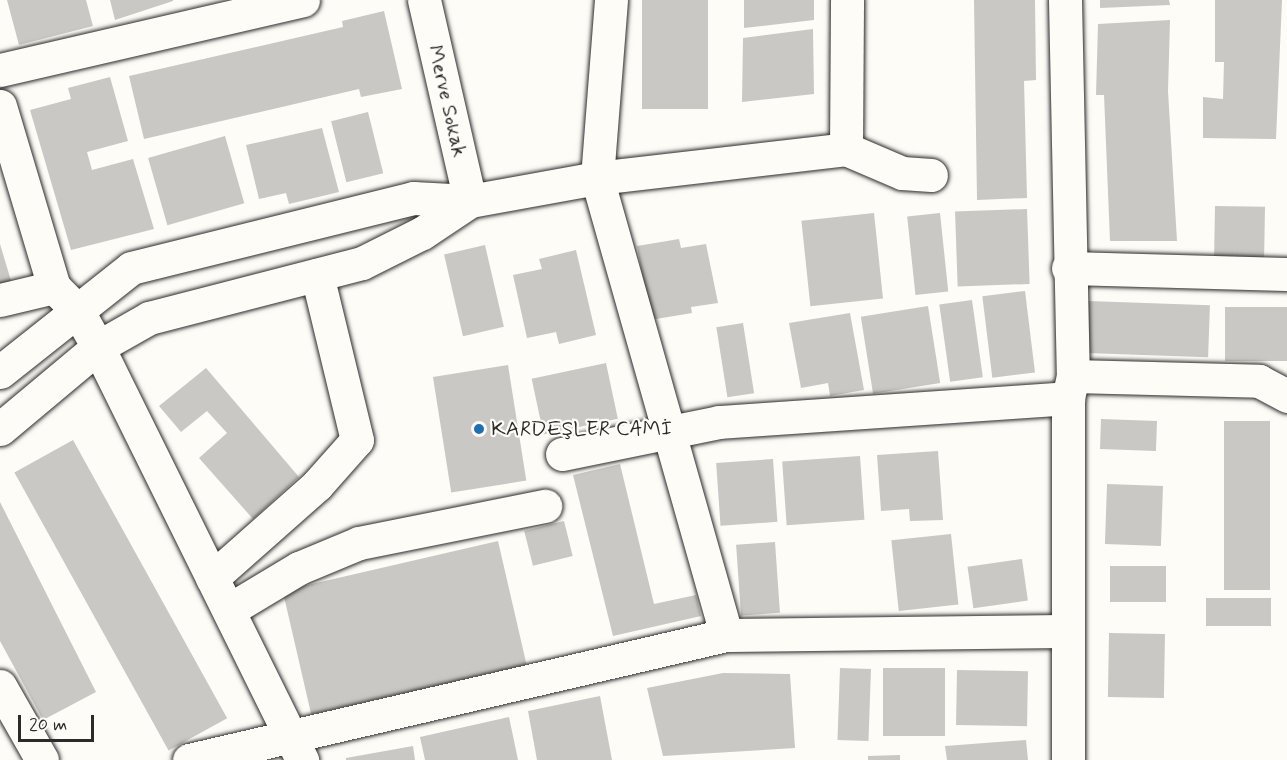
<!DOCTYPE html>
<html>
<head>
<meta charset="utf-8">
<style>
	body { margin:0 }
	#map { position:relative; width:1287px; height:760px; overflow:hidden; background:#fdfcf7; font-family:Mynerve,sans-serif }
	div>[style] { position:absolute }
	.building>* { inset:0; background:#c9c8c4; transform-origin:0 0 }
	.roads { filter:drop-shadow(0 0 2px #2b2b2b) drop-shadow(0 0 2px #2b2b2b) }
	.minor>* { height:33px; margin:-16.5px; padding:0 16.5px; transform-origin:16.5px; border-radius:16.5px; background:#fdfcf7 }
	.dots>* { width:16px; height:16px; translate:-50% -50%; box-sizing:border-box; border:3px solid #fdfcf7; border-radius:50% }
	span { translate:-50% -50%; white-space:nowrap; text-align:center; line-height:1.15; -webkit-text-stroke:4.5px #fdfcf7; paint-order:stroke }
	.street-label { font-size:21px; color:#2b2b2b }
	.poi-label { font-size:21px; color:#2b2b2b }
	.left { translate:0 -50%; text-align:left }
	.scale { position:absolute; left:18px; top:715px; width:76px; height:27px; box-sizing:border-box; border:3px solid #2b2b2b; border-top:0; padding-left:8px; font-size:18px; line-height:21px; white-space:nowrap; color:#2b2b2b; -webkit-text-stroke:4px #fdfcf7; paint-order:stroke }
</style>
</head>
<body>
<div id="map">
	<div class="building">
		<div style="clip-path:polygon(7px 0,86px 0,93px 26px,19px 45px)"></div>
		<div style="clip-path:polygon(110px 0,173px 0,173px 1px,115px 20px)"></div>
		<div style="left:642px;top:0;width:66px;height:109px"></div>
		<div style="clip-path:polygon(744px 0,814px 0,814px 20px,744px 28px)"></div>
		<div style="clip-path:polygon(974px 0,1035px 0,1036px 80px,1024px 81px,1027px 198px,977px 200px)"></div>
		<div style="clip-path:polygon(1100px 0,1169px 0,1170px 5px,1100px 8px)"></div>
		<div style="clip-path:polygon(1215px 0,1282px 0,1276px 139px,1203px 138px,1203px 97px,1223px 99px,1224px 62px,1215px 62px)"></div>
		<div style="clip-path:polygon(384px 11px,402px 89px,361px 97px,359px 89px,144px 139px,129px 76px,343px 27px,342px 21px)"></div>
		<div style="clip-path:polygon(1170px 20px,1168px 91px,1177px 241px,1110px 241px,1104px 95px,1096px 95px,1098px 24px)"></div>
		<div style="clip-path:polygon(813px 29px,814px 94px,742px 102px,743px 38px)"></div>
		<div style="clip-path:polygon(110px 77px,128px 141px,87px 152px,92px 170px,133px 159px,154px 229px,71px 250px,30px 110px,71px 99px,68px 88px)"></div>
		<div style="left:368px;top:112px;width:63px;height:38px;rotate:76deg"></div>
		<div style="clip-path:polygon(322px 128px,339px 192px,289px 204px,286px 193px,259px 199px,246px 145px)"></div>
		<div style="left:225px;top:136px;width:70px;height:80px;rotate:74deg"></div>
		<div style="left:1215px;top:206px;width:50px;height:52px;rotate:1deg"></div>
		<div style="left:1027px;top:209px;width:75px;height:72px;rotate:88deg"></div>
		<div style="left:874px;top:213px;width:86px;height:73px;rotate:84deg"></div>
		<div style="left:940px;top:213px;width:79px;height:33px;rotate:84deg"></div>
		<div style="clip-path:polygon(679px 239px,681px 248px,706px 244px,718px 303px,691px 307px,692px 313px,650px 320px,637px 246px)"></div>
		<div style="clip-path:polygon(0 244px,12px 284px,0 287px)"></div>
		<div style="left:485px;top:245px;width:84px;height:42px;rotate:77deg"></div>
		<div style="clip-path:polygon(576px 250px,596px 335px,559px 344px,556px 332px,527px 338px,513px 275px,542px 269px,539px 259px)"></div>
		<div style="left:1025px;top:291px;width:82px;height:43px;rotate:83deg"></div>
		<div style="left:972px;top:300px;width:78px;height:33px;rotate:82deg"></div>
		<div style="left:1088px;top:301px;width:122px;height:52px;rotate:2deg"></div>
		<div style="left:928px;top:306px;width:78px;height:68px;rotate:81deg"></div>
		<div style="left:1225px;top:307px;width:62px;height:54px"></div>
		<div style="clip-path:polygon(850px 313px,864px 390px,830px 396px,828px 383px,801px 388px,789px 323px)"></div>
		<div style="left:743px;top:323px;width:71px;height:27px;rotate:81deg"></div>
		<div style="left:606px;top:363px;width:57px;height:76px;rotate:78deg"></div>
		<div style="left:508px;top:365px;width:117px;height:76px;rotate:81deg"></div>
		<div style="clip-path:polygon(206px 368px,299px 477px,253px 519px,199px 458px,227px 433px,207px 411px,181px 432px,159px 406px)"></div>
		<div style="left:1157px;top:421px;width:30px;height:56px;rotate:92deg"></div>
		<div style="left:1224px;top:421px;width:46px;height:169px"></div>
		<div style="left:73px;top:440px;width:318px;height:67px;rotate:61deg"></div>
		<div style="clip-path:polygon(938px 451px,943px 520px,910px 521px,909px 509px,881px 511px,877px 455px)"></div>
		<div style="left:860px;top:456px;width:64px;height:78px;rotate:86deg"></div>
		<div style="left:773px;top:459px;width:63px;height:57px;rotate:86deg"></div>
		<div style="clip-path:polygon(620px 464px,654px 604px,696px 595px,701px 616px,613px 636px,573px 475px)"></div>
		<div style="left:1163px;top:486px;width:60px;height:56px;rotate:92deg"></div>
		<div style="clip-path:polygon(0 502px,96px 692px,43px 720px,0 641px)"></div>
		<div style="left:564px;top:521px;width:36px;height:41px;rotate:76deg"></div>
		<div style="left:951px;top:534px;width:71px;height:60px;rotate:84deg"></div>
		<div style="left:498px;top:541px;width:127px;height:221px;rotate:77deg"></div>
		<div style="left:775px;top:542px;width:71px;height:39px;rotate:86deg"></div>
		<div style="left:1022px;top:559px;width:42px;height:55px;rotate:82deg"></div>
		<div style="left:1166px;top:566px;width:36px;height:56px;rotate:90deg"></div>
		<div style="left:1271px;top:598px;width:28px;height:65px;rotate:90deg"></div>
		<div style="left:1165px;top:634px;width:64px;height:56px;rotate:91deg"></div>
		<div style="left:840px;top:668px;width:31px;height:72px;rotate:2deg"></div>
		<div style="left:883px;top:668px;width:62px;height:68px"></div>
		<div style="left:957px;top:670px;width:71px;height:55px;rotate:1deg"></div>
		<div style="clip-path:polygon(723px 673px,790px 674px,795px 748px,663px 756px,647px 688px)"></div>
		<div style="clip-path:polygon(600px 696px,612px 760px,537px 760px,528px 711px)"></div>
		<div style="clip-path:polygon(509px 717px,518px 760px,425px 760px,420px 737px)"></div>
		<div style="clip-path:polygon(1026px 740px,1028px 760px,947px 760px,945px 746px)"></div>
		<div style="clip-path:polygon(413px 746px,415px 760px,346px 760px,346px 758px)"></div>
		<div style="clip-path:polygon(900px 755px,900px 760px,868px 760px,868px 756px)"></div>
	</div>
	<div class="roads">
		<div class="minor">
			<div style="left:424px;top:0;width:206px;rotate:77.1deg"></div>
			<div style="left:611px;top:0;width:179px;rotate:94.5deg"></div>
			<div style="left:597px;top:178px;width:475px;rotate:74.2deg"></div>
			<div style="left:1065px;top:0;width:376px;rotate:88.8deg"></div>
			<div style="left:1073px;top:376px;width:23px;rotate:103deg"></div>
			<div style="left:1068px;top:398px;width:362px;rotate:90deg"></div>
			<div style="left:0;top:70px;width:311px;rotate:-13deg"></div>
			<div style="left:0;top:106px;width:189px;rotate:73.4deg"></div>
			<div style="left:54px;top:287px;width:33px;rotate:45deg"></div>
			<div style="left:77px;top:310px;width:43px;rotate:60.4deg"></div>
			<div style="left:98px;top:347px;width:461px;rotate:63.7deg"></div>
			<div style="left:846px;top:149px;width:149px;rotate:-89.6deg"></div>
			<div style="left:1068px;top:268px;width:219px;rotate:1.6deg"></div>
			<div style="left:0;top:300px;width:56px;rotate:-13.5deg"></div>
			<div style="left:0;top:372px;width:167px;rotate:-38.4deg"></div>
			<div style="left:131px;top:268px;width:291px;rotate:-13.9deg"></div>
			<div style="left:413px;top:198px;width:57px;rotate:3deg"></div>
			<div style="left:470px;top:201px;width:129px;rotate:-10.3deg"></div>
			<div style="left:597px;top:178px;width:251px;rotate:-6.6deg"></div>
			<div style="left:846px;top:149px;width:61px;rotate:23.2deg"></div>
			<div style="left:902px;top:173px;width:29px;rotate:4deg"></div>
			<div style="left:1073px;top:376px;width:186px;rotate:1.5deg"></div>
			<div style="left:1259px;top:381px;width:32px;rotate:28deg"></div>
			<div style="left:0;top:429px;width:128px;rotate:-39.9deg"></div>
			<div style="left:98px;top:347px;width:59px;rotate:-29.6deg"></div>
			<div style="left:149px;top:318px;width:220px;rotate:-14.5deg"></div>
			<div style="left:362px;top:263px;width:67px;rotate:-26.6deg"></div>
			<div style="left:422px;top:233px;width:58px;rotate:-33.7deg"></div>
			<div style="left:562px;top:454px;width:160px;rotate:-11.5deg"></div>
			<div style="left:719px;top:422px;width:350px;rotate:-3.9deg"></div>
			<div style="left:212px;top:578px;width:140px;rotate:-41.5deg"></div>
			<div style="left:317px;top:485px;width:60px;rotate:-48.4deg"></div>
			<div style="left:357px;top:440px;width:170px;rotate:-103.6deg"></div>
			<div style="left:229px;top:610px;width:82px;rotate:-31deg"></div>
			<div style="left:299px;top:568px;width:65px;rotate:-22.6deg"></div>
			<div style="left:359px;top:543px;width:190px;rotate:-11.3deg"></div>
			<div style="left:0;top:686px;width:85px;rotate:60.4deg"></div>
			<div style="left:189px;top:760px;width:551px;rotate:-13.1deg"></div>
			<div style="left:726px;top:635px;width:340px;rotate:-0.7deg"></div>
		</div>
	</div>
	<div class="dots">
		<div style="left:479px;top:429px;background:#1f6fb2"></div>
	</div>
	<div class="street-label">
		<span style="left:447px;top:101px;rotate:77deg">Merve Sokak</span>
	</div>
	<div class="poi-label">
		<span class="left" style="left:491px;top:429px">KARDEŞLER CAMİ</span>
	</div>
	<div class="scale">20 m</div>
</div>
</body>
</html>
